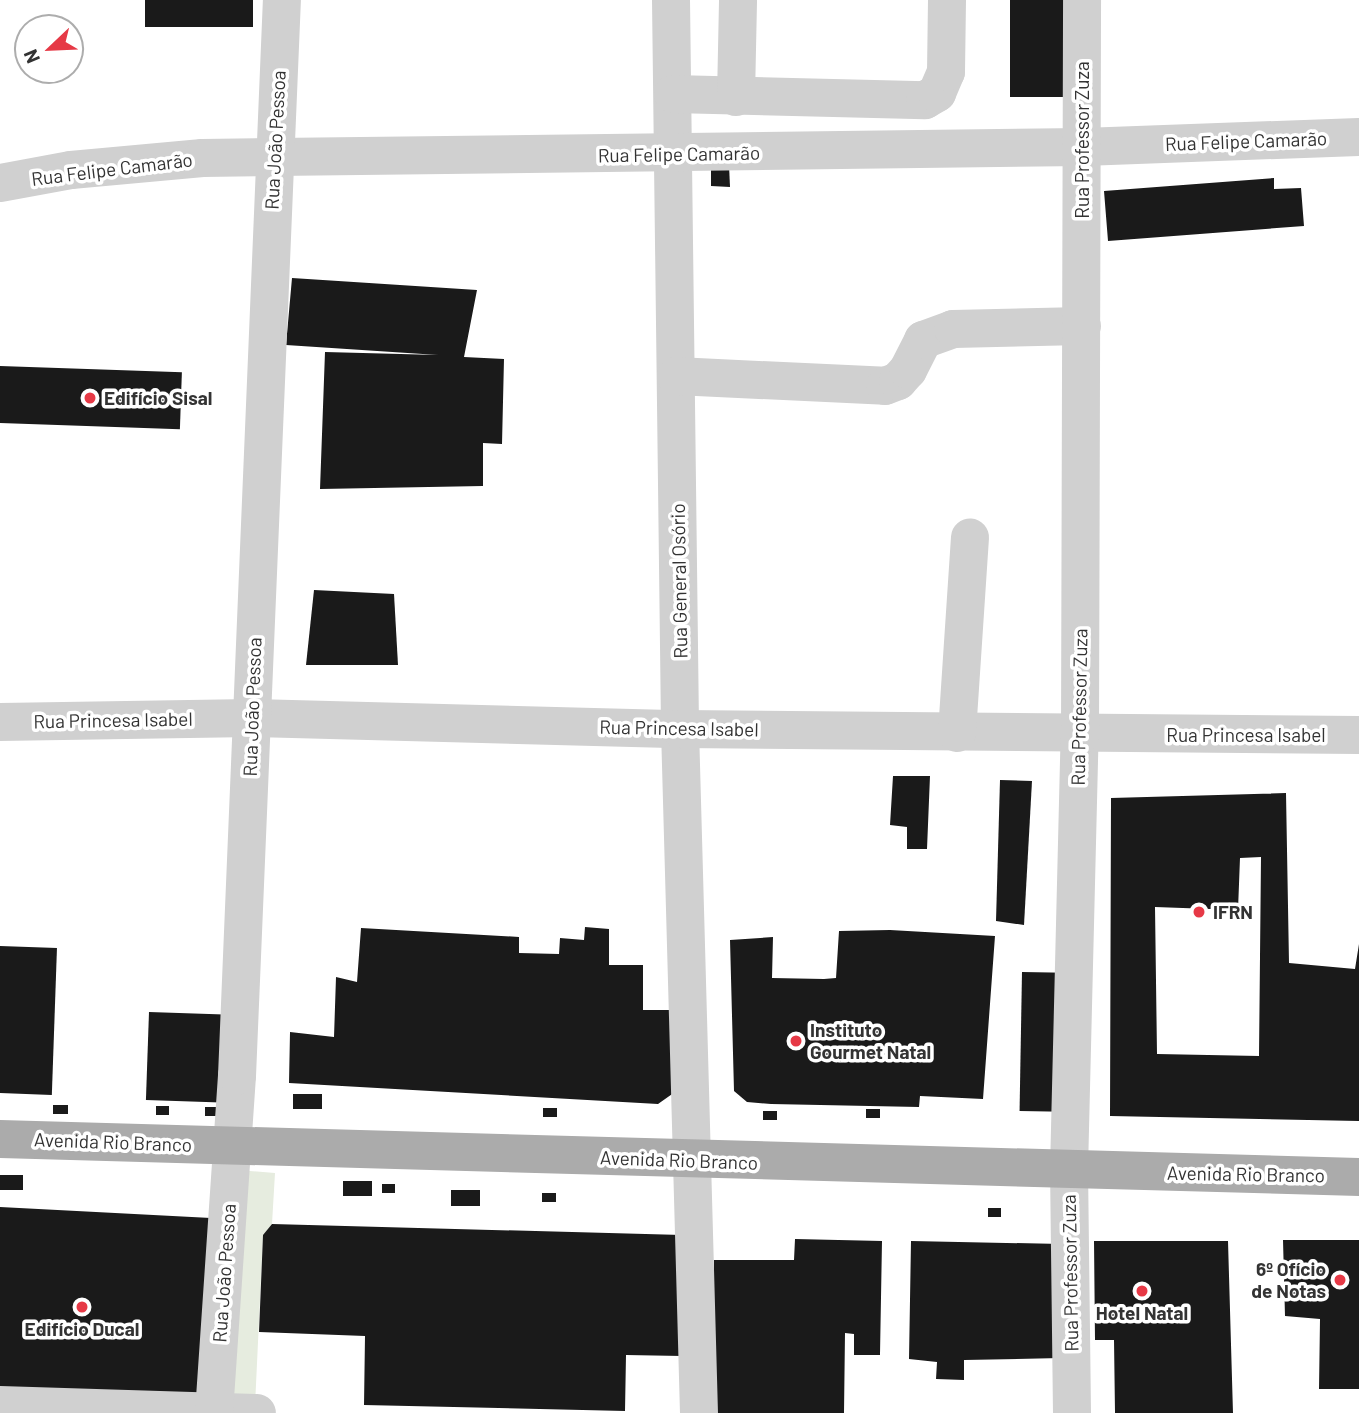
<!DOCTYPE html>
<html>
<head>
<meta charset="utf-8">
<style>
	body { margin:0 }
	#map { position:relative; width:1359px; height:1413px; overflow:hidden; background:#fff; font-family:Barlow,sans-serif }
	div>[style] { position:absolute }
	.green>* { inset:0; background:#e6ecdf }
	.building>* { inset:0; background:#1a1a1a; transform-origin:0 0 }
	.minor>* { height:38px; margin:-19px; padding:0 19px; transform-origin:19px; border-radius:19px; background:#d0d0d0 }
	.major>* { height:38px; margin:-19px; padding:0 19px; transform-origin:19px; border-radius:19px; background:#ababab }
	.dots>* { width:19px; height:19px; translate:-50% -50%; box-sizing:border-box; border:4px solid #fff; border-radius:50% }
	span { translate:-50% -50%; white-space:nowrap; text-align:center; line-height:1.15; -webkit-text-stroke:7px #fff; paint-order:stroke }
	.street-label { font-size:19px; color:#333 }
	.poi-label { font-size:19px; color:#333; font-weight:700 }
	.left { translate:0 -50%; text-align:left }
	.right { translate:-100% -50%; text-align:right }
	.north { position:absolute; left:14px; top:14px; width:70px; height:70px; box-sizing:border-box; background:#fff; border:2px solid #adadad; border-radius:50%; rotate:247deg; font-size:19px; font-weight:700; line-height:28px; text-align:center; color:#333 }
	.north::after { content:''; display:block; margin:auto; width:24px; height:32px; background:#e63946; clip-path:polygon(50% 0,100% 100%,50% 72%,0 100%) }
</style>
</head>
<body>
<div id="map">
	<div class="green">
		<div style="clip-path:polygon(237px 1170px,275px 1173px,272px 1224px,263px 1236px,255px 1406px,222px 1404px)"></div>
	</div>
	<div class="building">
		<div style="left:145px;top:0;width:108px;height:27px"></div>
		<div style="left:1010px;top:0;width:58px;height:97px"></div>
		<div style="clip-path:polygon(729px 165px,730px 187px,711px 186px,711px 168px)"></div>
		<div style="clip-path:polygon(1274px 178px,1274px 189px,1301px 188px,1304px 226px,1108px 241px,1104px 191px)"></div>
		<div style="clip-path:polygon(292px 278px,477px 290px,464px 357px,504px 359px,502px 444px,483px 443px,483px 486px,320px 489px,325px 352px,438px 355px,286px 345px)"></div>
		<div style="left:0;top:366px;width:182px;height:57px;rotate:2deg"></div>
		<div style="clip-path:polygon(314px 590px,394px 594px,398px 665px,306px 665px)"></div>
		<div style="clip-path:polygon(893px 776px,930px 776px,927px 849px,907px 849px,907px 827px,890px 825px)"></div>
		<div style="clip-path:polygon(1000px 780px,1032px 781px,1024px 925px,996px 921px)"></div>
		<div style="clip-path:polygon(evenodd,1286px 793px,1289px 963px,1355px 969px,1359px 944px,1359px 1121px,1110px 1116px,1111px 798px,1286px 793px,1261px 857px,1259px 1056px,1157px 1054px,1155px 907px,1238px 910px,1240px 858px,1261px 857px)"></div>
		<div style="clip-path:polygon(585px 927px,609px 929px,609px 965px,643px 965px,643px 1010px,673px 1010px,675px 1092px,658px 1104px,289px 1083px,290px 1032px,334px 1037px,336px 977px,357px 982px,361px 928px,519px 937px,519px 953px,559px 954px,560px 938px,584px 940px)"></div>
		<div style="clip-path:polygon(890px 930px,995px 936px,983px 1099px,920px 1096px,919px 1107px,771px 1104px,747px 1102px,734px 1091px,730px 940px,773px 937px,772px 978px,824px 979px,836px 978px,839px 931px)"></div>
		<div style="left:0;top:946px;width:57px;height:147px;rotate:2deg"></div>
		<div style="left:1022px;top:972px;width:44px;height:139px;rotate:1deg"></div>
		<div style="left:149px;top:1012px;width:75px;height:88px;rotate:2deg"></div>
		<div style="left:293px;top:1094px;width:29px;height:15px"></div>
		<div style="left:53px;top:1105px;width:15px;height:9px"></div>
		<div style="left:156px;top:1106px;width:13px;height:9px"></div>
		<div style="left:219px;top:1107px;width:9px;height:14px;rotate:90deg"></div>
		<div style="left:557px;top:1108px;width:9px;height:14px;rotate:90deg"></div>
		<div style="left:866px;top:1109px;width:14px;height:9px"></div>
		<div style="left:777px;top:1111px;width:9px;height:14px;rotate:90deg"></div>
		<div style="left:0;top:1175px;width:23px;height:15px"></div>
		<div style="left:343px;top:1181px;width:29px;height:15px"></div>
		<div style="left:382px;top:1184px;width:13px;height:9px"></div>
		<div style="left:451px;top:1190px;width:29px;height:16px"></div>
		<div style="left:556px;top:1193px;width:9px;height:14px;rotate:90deg"></div>
		<div style="left:0;top:1207px;width:216px;height:184px;rotate:3deg"></div>
		<div style="left:988px;top:1208px;width:13px;height:9px"></div>
		<div style="clip-path:polygon(272px 1224px,682px 1235px,682px 1356px,626px 1355px,625px 1411px,364px 1405px,365px 1336px,259px 1332px,263px 1235px)"></div>
		<div style="clip-path:polygon(795px 1239px,882px 1241px,880px 1355px,854px 1355px,854px 1334px,845px 1333px,844px 1413px,714px 1413px,714px 1260px,794px 1260px)"></div>
		<div style="clip-path:polygon(1283px 1240px,1359px 1240px,1359px 1389px,1319px 1389px,1320px 1319px,1285px 1316px)"></div>
		<div style="clip-path:polygon(911px 1241px,1062px 1244px,1061px 1358px,964px 1360px,964px 1380px,936px 1379px,937px 1362px,909px 1359px)"></div>
		<div style="clip-path:polygon(1094px 1241px,1228px 1241px,1233px 1413px,1115px 1413px,1114px 1340px,1095px 1340px)"></div>
	</div>
	<div class="minor">
		<div style="left:671px;top:0;width:729px;rotate:89.29deg"></div>
		<div style="left:680px;top:729px;width:684px;rotate:88.41deg"></div>
		<div style="left:673px;top:94px;width:252px;rotate:1.4deg"></div>
		<div style="left:925px;top:100px;width:14px;rotate:-30deg"></div>
		<div style="left:937px;top:93px;width:23px;rotate:-67deg"></div>
		<div style="left:946px;top:72px;width:72px;rotate:-89.2deg"></div>
		<div style="left:736px;top:97px;width:97px;rotate:-88.8deg"></div>
		<div style="left:0;top:183px;width:72px;rotate:-10.4deg"></div>
		<div style="left:71px;top:170px;width:132px;rotate:-5.2deg"></div>
		<div style="left:202px;top:158px;width:881px;rotate:-0.72deg"></div>
		<div style="left:1083px;top:147px;width:276px;rotate:-2.1deg"></div>
		<div style="left:676px;top:376px;width:209px;rotate:2.7deg"></div>
		<div style="left:885px;top:386px;width:14px;rotate:-21deg"></div>
		<div style="left:898px;top:381px;width:15px;rotate:-48deg"></div>
		<div style="left:908px;top:370px;width:34px;rotate:-63deg"></div>
		<div style="left:923px;top:340px;width:32px;rotate:-20deg"></div>
		<div style="left:953px;top:329px;width:129px;rotate:-1.3deg"></div>
		<div style="left:0;top:722px;width:252px;rotate:-0.9deg"></div>
		<div style="left:252px;top:718px;width:428px;rotate:1.5deg"></div>
		<div style="left:680px;top:729px;width:679px;rotate:0.51deg"></div>
		<div style="left:957px;top:733px;width:196px;rotate:-86.2deg"></div>
		<div style="left:0;top:1405px;width:257px;rotate:1.8deg"></div>
		<div style="left:214px;top:1413px;width:338px;rotate:-86.1deg"></div>
		<div style="left:237px;top:1076px;width:1077px;rotate:-87.61deg"></div>
		<div style="left:1072px;top:1413px;width:243px;rotate:-90.7deg"></div>
		<div style="left:1069px;top:1170px;width:435px;rotate:-88.6deg"></div>
		<div style="left:1080px;top:735px;width:735px;rotate:-89.84deg"></div>
	</div>
	<div class="major">
		<div style="left:0;top:1139px;width:1360px;rotate:1.6deg"></div>
	</div>
	<div class="dots">
		<div style="left:90px;top:398px;background:#e63946"></div>
		<div style="left:1199px;top:912px;background:#e63946"></div>
		<div style="left:796px;top:1041px;background:#e63946"></div>
		<div style="left:1340px;top:1280px;background:#e63946"></div>
		<div style="left:1142px;top:1291px;background:#e63946"></div>
		<div style="left:82px;top:1307px;background:#e63946"></div>
	</div>
	<div class="street-label">
		<span style="left:275px;top:140px;rotate:-87deg">Rua João Pessoa</span>
		<span style="left:1082px;top:140px;rotate:-90deg">Rua Professor Zuza</span>
		<span style="left:1246px;top:141px;rotate:-2deg">Rua Felipe Camarão</span>
		<span style="left:679px;top:154px;rotate:-1deg">Rua Felipe Camarão</span>
		<span style="left:112px;top:169px;rotate:-7deg">Rua Felipe Camarão</span>
		<span style="left:679px;top:581px;rotate:-91deg">Rua General Osório</span>
		<span style="left:252px;top:707px;rotate:-88deg">Rua João Pessoa</span>
		<span style="left:1079px;top:707px;rotate:-89deg">Rua Professor Zuza</span>
		<span style="left:113px;top:720px;rotate:-1deg">Rua Princesa Isabel</span>
		<span style="left:679px;top:728px;rotate:1deg">Rua Princesa Isabel</span>
		<span style="left:1246px;top:735px">Rua Princesa Isabel</span>
		<span style="left:113px;top:1142px;rotate:2deg">Avenida Rio Branco</span>
		<span style="left:679px;top:1160px;rotate:2deg">Avenida Rio Branco</span>
		<span style="left:1246px;top:1174px;rotate:1deg">Avenida Rio Branco</span>
		<span style="left:224px;top:1273px;rotate:-86deg">Rua João Pessoa</span>
		<span style="left:1070px;top:1273px;rotate:-91deg">Rua Professor Zuza</span>
	</div>
	<div class="poi-label">
		<span class="left" style="left:104px;top:398px">Edifício Sisal</span>
		<span class="left" style="left:1213px;top:912px">IFRN</span>
		<span class="left" style="left:810px;top:1041px">Instituto<br>Gourmet Natal</span>
		<span class="right" style="left:1326px;top:1280px">6º Ofício<br>de Notas</span>
		<span style="left:1142px;top:1313px">Hotel Natal</span>
		<span style="left:82px;top:1329px">Edifício Ducal</span>
	</div>
	<div class="north">N</div>
</div>
</body>
</html>
